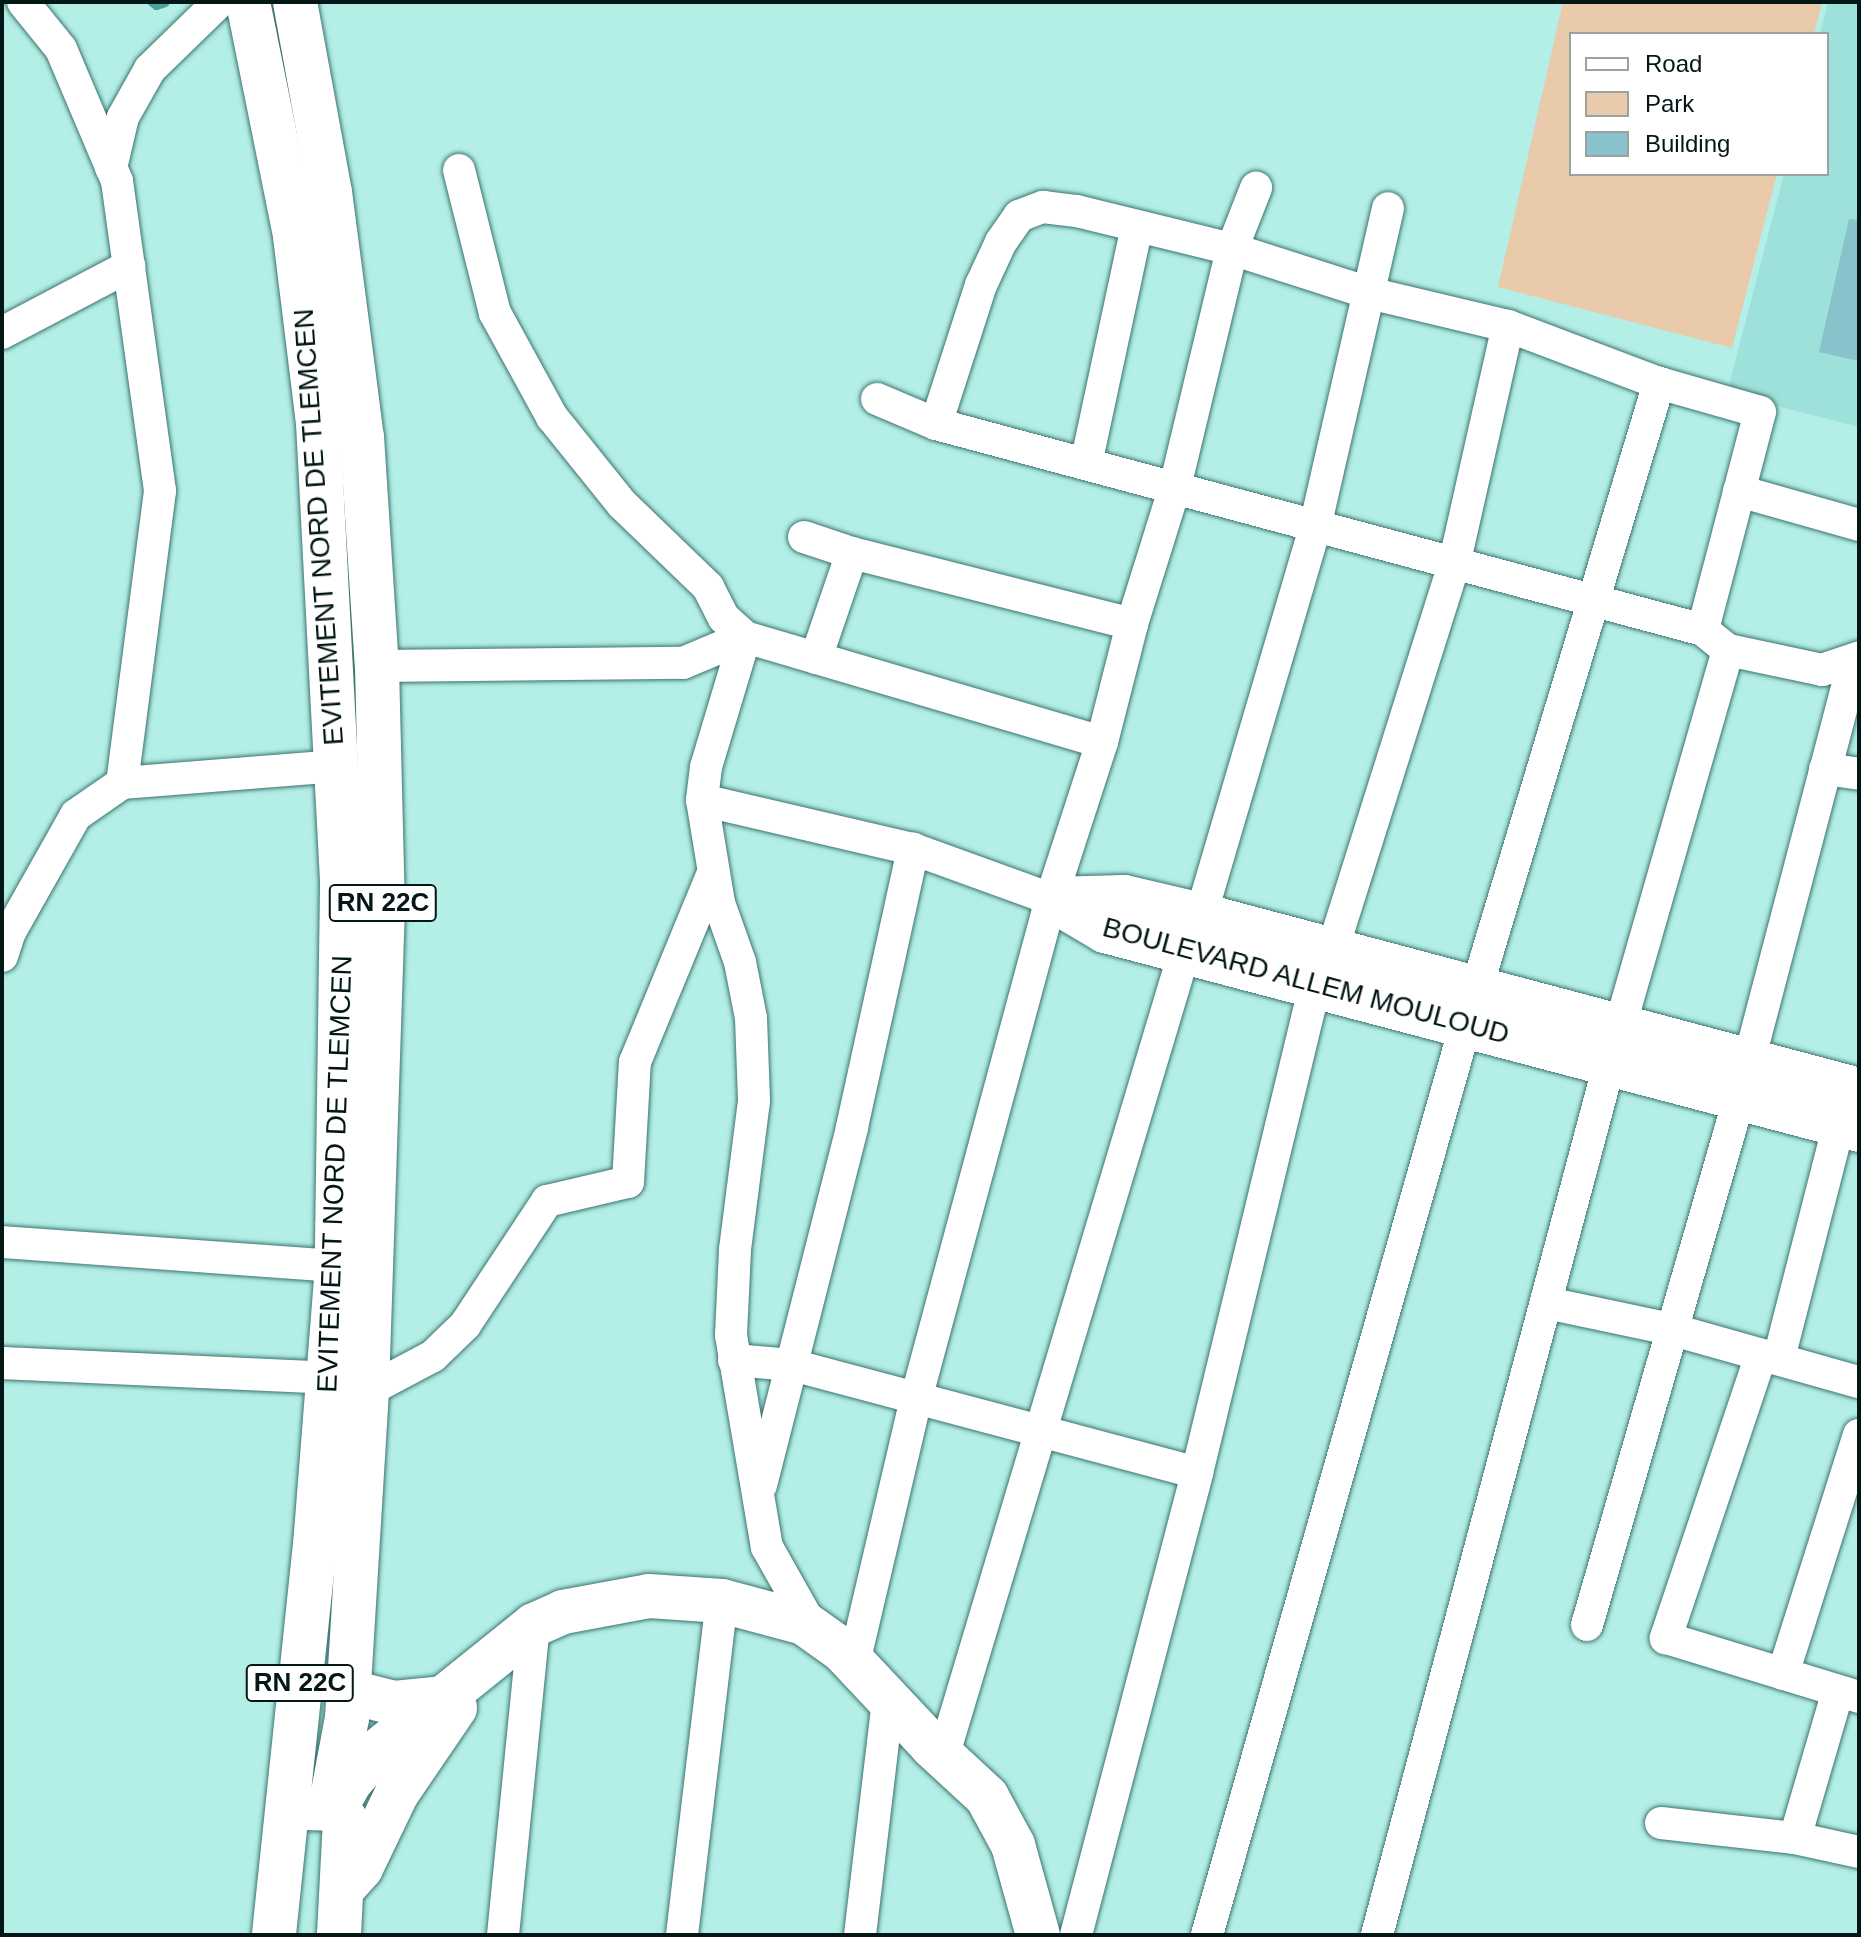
<!DOCTYPE html>
<html>
<head>
<meta charset="utf-8">
<style>
	body { margin:0 }
	#map { position:relative; width:1861px; height:1937px; overflow:hidden; background:#b3eee7; font-family:Helvetica,sans-serif }
	div>[style] { position:absolute }
	.built>* { inset:0; background:#9ee1da }
	.green>* { inset:0; background:#e9caaa }
	.stream>* { height:9px; margin:-4.5px; padding:0 4.5px; transform-origin:4.5px; border-radius:4.5px; background:#4ba39b }
	.building>* { inset:0; background:#88c2ca }
	.roads { filter:drop-shadow(0 0 2px #3c746f) drop-shadow(0 0 2px #3c746f) }
	.street>* { height:32px; margin:-16px; padding:0 16px; transform-origin:16px; border-radius:16px; background:#fff }
	.secondary>* { height:44px; margin:-22px; padding:0 22px; transform-origin:22px; border-radius:22px; background:#fff }
	.highway>* { height:44px; margin:-22px; padding:0 22px; transform-origin:22px; border-radius:22px; background:#fff }
	span { translate:-50% -50%; white-space:nowrap; text-align:center; line-height:1.15; -webkit-text-stroke:6px #fff; paint-order:stroke }
	.shield-label span { padding:2px 6px; background:#fff; border:2px solid; border-radius:6px; -webkit-text-stroke-width:0 }
	.shield-label { font-size:26px; color:#021716; font-weight:700 }
	.street-label { font-size:28px; color:#021716 }
	.frame { position:absolute; inset:0; border:4px solid #021716; pointer-events:none }
	.legend { position:absolute; left:1569px; top:32px; width:260px; height:144px; box-sizing:border-box; background:#fff; border:2px solid #9aa2a2; margin:0; padding:10px 14px; list-style:none; font-size:24px; color:#021716 }
	.legend li { display:flex; align-items:center; gap:16px; height:40px }
	.legend b { width:40px; border:2px solid #9aa2a2 }
</style>
</head>
<body>
<div id="map">
	<div class="built">
		<div style="clip-path:polygon(1828px 2px,1859px 2px,1859px 427px,1727px 393px,1784px 174px,1827px 174px,1827px 34px,1820px 34px)"></div>
	</div>
	<div class="green">
		<div style="clip-path:polygon(1563px 2px,1822px 2px,1814px 34px,1571px 34px,1571px 174px,1777px 174px,1732px 348px,1498px 287px)"></div>
	</div>
	<div class="stream">
		<div style="left:152px;top:2px;width:5px;rotate:37deg"></div>
		<div style="left:156px;top:5px;width:9px;rotate:-18deg"></div>
	</div>
	<div class="building">
		<div style="clip-path:polygon(1849px 219px,1859px 220px,1859px 361px,1819px 352px)"></div>
	</div>
	<div class="roads">
		<div class="street">
			<div style="left:23px;top:2px;width:60px;rotate:51deg"></div>
			<div style="left:61px;top:49px;width:143px;rotate:67deg"></div>
			<div style="left:117px;top:181px;width:313px;rotate:82.1deg"></div>
			<div style="left:160px;top:491px;width:294px;rotate:97.4deg"></div>
			<div style="left:111px;top:168px;width:52px;rotate:-76.8deg"></div>
			<div style="left:123px;top:117px;width:55px;rotate:-60.6deg"></div>
			<div style="left:150px;top:69px;width:96px;rotate:-44.2deg"></div>
			<div style="left:459px;top:170px;width:147px;rotate:75.9deg"></div>
			<div style="left:495px;top:313px;width:119px;rotate:61.3deg"></div>
			<div style="left:552px;top:417px;width:112px;rotate:51.2deg"></div>
			<div style="left:622px;top:504px;width:120px;rotate:44deg"></div>
			<div style="left:708px;top:587px;width:35px;rotate:63deg"></div>
			<div style="left:724px;top:618px;width:28px;rotate:42deg"></div>
			<div style="left:745px;top:637px;width:372px;rotate:16.4deg"></div>
			<div style="left:2px;top:333px;width:144px;rotate:-27.8deg"></div>
			<div style="left:877px;top:399px;width:64px;rotate:23deg"></div>
			<div style="left:936px;top:424px;width:794px;rotate:15.03deg"></div>
			<div style="left:1703px;top:630px;width:32px;rotate:39deg"></div>
			<div style="left:1728px;top:650px;width:96px;rotate:12deg"></div>
			<div style="left:1822px;top:670px;width:39px;rotate:-19deg"></div>
			<div style="left:936px;top:424px;width:146px;rotate:-72.1deg"></div>
			<div style="left:981px;top:285px;width:47px;rotate:-65.1deg"></div>
			<div style="left:1001px;top:242px;width:32px;rotate:-55deg"></div>
			<div style="left:1019px;top:216px;width:26px;rotate:-21deg"></div>
			<div style="left:1043px;top:207px;width:34px;rotate:7deg"></div>
			<div style="left:1077px;top:211px;width:160px;rotate:13.8deg"></div>
			<div style="left:1232px;top:249px;width:144px;rotate:17.8deg"></div>
			<div style="left:1369px;top:293px;width:143px;rotate:13.4deg"></div>
			<div style="left:1508px;top:326px;width:161px;rotate:20.7deg"></div>
			<div style="left:1659px;top:383px;width:105px;rotate:16deg"></div>
			<div style="left:1760px;top:412px;width:225px;rotate:104.7deg"></div>
			<div style="left:1086px;top:464px;width:243px;rotate:-77.9deg"></div>
			<div style="left:1739px;top:491px;width:125px;rotate:15.8deg"></div>
			<div style="left:804px;top:537px;width:51px;rotate:18.4deg"></div>
			<div style="left:852px;top:553px;width:289px;rotate:14.2deg"></div>
			<div style="left:745px;top:637px;width:136px;rotate:106.7deg"></div>
			<div style="left:706px;top:767px;width:33px;rotate:97deg"></div>
			<div style="left:702px;top:800px;width:104px;rotate:80.6deg"></div>
			<div style="left:719px;top:903px;width:63px;rotate:70.4deg"></div>
			<div style="left:740px;top:962px;width:57px;rotate:78.9deg"></div>
			<div style="left:751px;top:1018px;width:83px;rotate:87.9deg"></div>
			<div style="left:754px;top:1101px;width:150px;rotate:97.3deg"></div>
			<div style="left:735px;top:1250px;width:85px;rotate:92.7deg"></div>
			<div style="left:731px;top:1335px;width:215px;rotate:80.4deg"></div>
			<div style="left:767px;top:1547px;width:94px;rotate:60.7deg"></div>
			<div style="left:816px;top:658px;width:111px;rotate:-71.1deg"></div>
			<div style="left:377px;top:666px;width:306px;rotate:-0.6deg"></div>
			<div style="left:683px;top:663px;width:67px;rotate:-22.8deg"></div>
			<div style="left:1825px;top:769px;width:34px;rotate:8deg"></div>
			<div style="left:702px;top:800px;width:217px;rotate:13.1deg"></div>
			<div style="left:913px;top:849px;width:147px;rotate:19.9deg"></div>
			<div style="left:2px;top:956px;width:25px;rotate:-72deg"></div>
			<div style="left:10px;top:932px;width:134px;rotate:-60.6deg"></div>
			<div style="left:76px;top:815px;width:56px;rotate:-34.8deg"></div>
			<div style="left:122px;top:783px;width:216px;rotate:-4.5deg"></div>
			<div style="left:2px;top:1242px;width:336px;rotate:4.1deg"></div>
			<div style="left:1547px;top:1303px;width:126px;rotate:11.9deg"></div>
			<div style="left:1670px;top:1329px;width:196px;rotate:15.7deg"></div>
			<div style="left:1761px;top:1355px;width:299px;rotate:108.6deg"></div>
			<div style="left:1666px;top:1638px;width:202px;rotate:17deg"></div>
			<div style="left:1779px;top:1358px;width:241px;rotate:-75.6deg"></div>
			<div style="left:1839px;top:1125px;width:20px;rotate:-66deg"></div>
			<div style="left:734px;top:1360px;width:58px;rotate:4.9deg"></div>
			<div style="left:792px;top:1365px;width:419px;rotate:14.9deg"></div>
			<div style="left:2px;top:1363px;width:328px;rotate:2.6deg"></div>
			<div style="left:367px;top:1391px;width:75px;rotate:-27.9deg"></div>
			<div style="left:433px;top:1356px;width:45px;rotate:-44.1deg"></div>
			<div style="left:465px;top:1325px;width:149px;rotate:-56.5deg"></div>
			<div style="left:547px;top:1201px;width:83px;rotate:-13.2deg"></div>
			<div style="left:628px;top:1182px;width:120px;rotate:-86.7deg"></div>
			<div style="left:635px;top:1062px;width:204px;rotate:-67.6deg"></div>
			<div style="left:761px;top:1485px;width:369px;rotate:-75.7deg"></div>
			<div style="left:852px;top:1127px;width:285px;rotate:-77.6deg"></div>
			<div style="left:1587px;top:1625px;width:548px;rotate:-73.88deg"></div>
			<div style="left:1739px;top:1099px;width:429px;rotate:-75.3deg"></div>
			<div style="left:1848px;top:684px;width:19px;rotate:-54deg"></div>
			<div style="left:854px;top:1663px;width:271px;rotate:-76.8deg"></div>
			<div style="left:916px;top:1399px;width:518px;rotate:-74.89deg"></div>
			<div style="left:1051px;top:899px;width:165px;rotate:-72deg"></div>
			<div style="left:1102px;top:742px;width:122px;rotate:-75.7deg"></div>
			<div style="left:1132px;top:624px;width:144px;rotate:-72.6deg"></div>
			<div style="left:1175px;top:487px;width:245px;rotate:-76.5deg"></div>
			<div style="left:1232px;top:249px;width:66px;rotate:-68.5deg"></div>
			<div style="left:1783px;top:1674px;width:251px;rotate:-72.4deg"></div>
			<div style="left:943px;top:1757px;width:843px;rotate:-73.31deg"></div>
			<div style="left:1185px;top:950px;width:38px;rotate:-65deg"></div>
			<div style="left:1201px;top:915px;width:404px;rotate:-73.6deg"></div>
			<div style="left:1315px;top:527px;width:327px;rotate:-77.1deg"></div>
			<div style="left:1661px;top:1823px;width:135px;rotate:6.4deg"></div>
			<div style="left:1795px;top:1838px;width:66px;rotate:12.3deg"></div>
			<div style="left:1795px;top:1838px;width:153px;rotate:-73.7deg"></div>
			<div style="left:503px;top:1935px;width:312px;rotate:-84.3deg"></div>
			<div style="left:682px;top:1935px;width:336px;rotate:-83.2deg"></div>
			<div style="left:860px;top:1935px;width:238px;rotate:-83.2deg"></div>
			<div style="left:1076px;top:1935px;width:478px;rotate:-75.3deg"></div>
			<div style="left:1197px;top:1473px;width:498px;rotate:-76.4deg"></div>
			<div style="left:1314px;top:989px;width:45px;rotate:-65.1deg"></div>
			<div style="left:1333px;top:948px;width:402px;rotate:-72.5deg"></div>
			<div style="left:1454px;top:565px;width:245px;rotate:-77.3deg"></div>
			<div style="left:1207px;top:1935px;width:944px;rotate:-74.14deg"></div>
			<div style="left:1465px;top:1027px;width:673px;rotate:-73.24deg"></div>
			<div style="left:1377px;top:1935px;width:900px;rotate:-75.07deg"></div>
			<div style="left:1609px;top:1065px;width:432px;rotate:-74deg"></div>
		</div>
		<div class="secondary">
			<div style="left:1051px;top:899px;width:63px;rotate:30.7deg"></div>
			<div style="left:1105px;top:931px;width:780px;rotate:14.78deg"></div>
			<div style="left:1051px;top:899px;width:73px;rotate:-1.6deg"></div>
			<div style="left:1124px;top:897px;width:79px;rotate:13.2deg"></div>
			<div style="left:1201px;top:915px;width:681px;rotate:14.89deg"></div>
			<div style="left:335px;top:1809px;width:31px;rotate:-61deg"></div>
			<div style="left:350px;top:1782px;width:38px;rotate:-49deg"></div>
			<div style="left:375px;top:1753px;width:204px;rotate:-38.8deg"></div>
			<div style="left:534px;top:1625px;width:32px;rotate:-24deg"></div>
			<div style="left:563px;top:1612px;width:87px;rotate:-10.5deg"></div>
			<div style="left:649px;top:1596px;width:73px;rotate:3.9deg"></div>
			<div style="left:722px;top:1601px;width:85px;rotate:15deg"></div>
			<div style="left:804px;top:1623px;width:47px;rotate:35.4deg"></div>
			<div style="left:842px;top:1650px;width:132px;rotate:46.8deg"></div>
			<div style="left:932px;top:1746px;width:75px;rotate:42.8deg"></div>
			<div style="left:987px;top:1797px;width:55px;rotate:61.6deg"></div>
			<div style="left:1013px;top:1845px;width:93px;rotate:74.5deg"></div>
			<div style="left:343px;top:1888px;width:27px;rotate:-48deg"></div>
			<div style="left:361px;top:1868px;width:83px;rotate:-64.4deg"></div>
			<div style="left:397px;top:1793px;width:103px;rotate:-55.7deg"></div>
		</div>
		<div class="highway">
			<div style="left:248px;top:2px;width:239px;rotate:78.6deg"></div>
			<div style="left:295px;top:236px;width:188px;rotate:83deg"></div>
			<div style="left:318px;top:423px;width:464px;rotate:87deg"></div>
			<div style="left:342px;top:886px;width:380px;rotate:90.8deg"></div>
			<div style="left:337px;top:1266px;width:279px;rotate:94.5deg"></div>
			<div style="left:315px;top:1544px;width:393px;rotate:96deg"></div>
			<div style="left:295px;top:2px;width:193px;rotate:79.6deg"></div>
			<div style="left:330px;top:192px;width:247px;rotate:82.6deg"></div>
			<div style="left:362px;top:437px;width:229px;rotate:86.3deg"></div>
			<div style="left:377px;top:666px;width:240px;rotate:88.6deg"></div>
			<div style="left:383px;top:906px;width:485px;rotate:91.9deg"></div>
			<div style="left:367px;top:1391px;width:328px;rotate:93.5deg"></div>
			<div style="left:347px;top:1718px;width:92px;rotate:100.7deg"></div>
			<div style="left:347px;top:1691px;width:49px;rotate:14.3deg"></div>
			<div style="left:394px;top:1703px;width:49px;rotate:-5.8deg"></div>
			<div style="left:307px;top:1808px;width:28px;rotate:2deg"></div>
			<div style="left:335px;top:1809px;width:14px;rotate:45deg"></div>
			<div style="left:345px;top:1819px;width:116px;rotate:93deg"></div>
		</div>
	</div>
	<div class="shield-label">
		<span style="left:383px;top:903px">RN 22C</span>
		<span style="left:300px;top:1683px">RN 22C</span>
	</div>
	<div class="street-label">
		<span style="left:319px;top:527px;rotate:-94deg">EVITEMENT NORD DE TLEMCEN</span>
		<span style="left:1306px;top:981px;rotate:15deg">BOULEVARD ALLEM MOULOUD</span>
		<span style="left:335px;top:1174px;rotate:-88deg">EVITEMENT NORD DE TLEMCEN</span>
	</div>
	<div class="frame"></div>
	<ul class="legend">
	<li><b style="height:10px;background:#fff"></b>Road</li>
	<li><b style="height:22px;background:#e9caaa"></b>Park</li>
	<li><b style="height:22px;background:#88c2ca"></b>Building</li>
	</ul>
</div>
</body>
</html>
